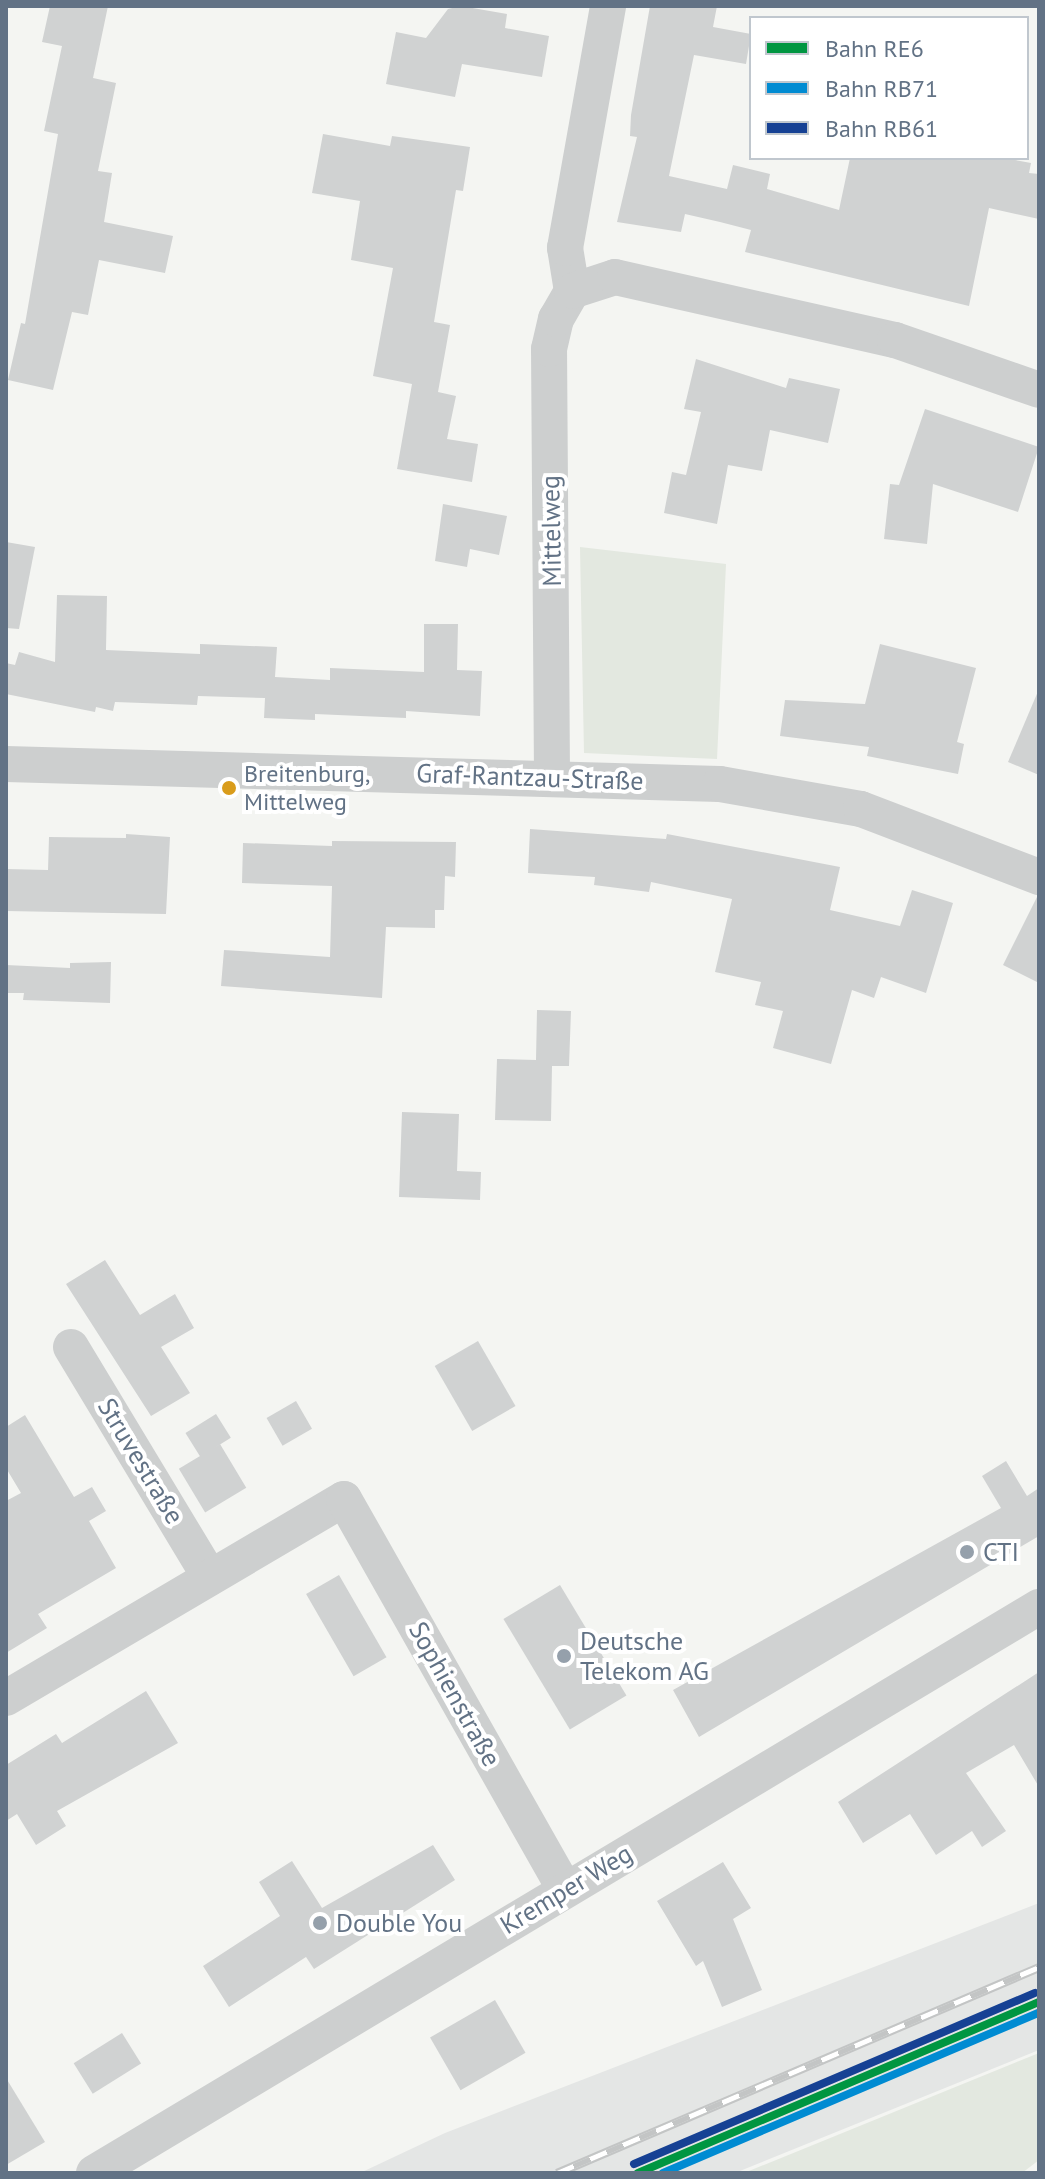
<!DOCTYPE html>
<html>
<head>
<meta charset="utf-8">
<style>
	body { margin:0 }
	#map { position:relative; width:1045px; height:2179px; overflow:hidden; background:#f4f5f2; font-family:"PT Sans",sans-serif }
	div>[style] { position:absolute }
	.built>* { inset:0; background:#e4e6e5 }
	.green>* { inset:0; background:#e3e8e0 }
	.building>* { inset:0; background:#d0d2d2; transform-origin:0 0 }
	.minor>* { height:36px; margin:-18px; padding:0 18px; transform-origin:18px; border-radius:18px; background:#cdcfcf }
	.rail>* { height:9px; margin-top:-4.5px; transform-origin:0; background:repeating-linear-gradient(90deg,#fff 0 18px,#c3c5c5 0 36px); box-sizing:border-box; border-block:2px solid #c3c5c5 }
	.rail-1>* { height:8px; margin:-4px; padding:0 4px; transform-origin:4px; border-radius:4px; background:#009641 }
	.rail-2>* { height:8px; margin:-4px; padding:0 4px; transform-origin:4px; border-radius:4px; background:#008bd2 }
	.rail-3>* { height:8px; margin:-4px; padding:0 4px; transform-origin:4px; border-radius:4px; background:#164194 }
	.dots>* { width:22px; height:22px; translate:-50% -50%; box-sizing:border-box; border:4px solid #fff; border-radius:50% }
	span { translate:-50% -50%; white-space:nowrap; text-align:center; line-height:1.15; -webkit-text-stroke:8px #fff; paint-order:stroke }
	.bus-label { font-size:24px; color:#627285 }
	.left { translate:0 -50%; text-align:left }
	.street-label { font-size:26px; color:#627285 }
	.poi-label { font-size:26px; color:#627285 }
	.frame { position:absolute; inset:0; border:8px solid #627285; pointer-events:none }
	.legend { position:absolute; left:749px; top:16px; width:280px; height:144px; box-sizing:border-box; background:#fff; border:2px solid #c0c7ce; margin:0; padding:10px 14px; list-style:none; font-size:24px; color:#627285 }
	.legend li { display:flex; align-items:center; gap:16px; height:40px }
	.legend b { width:40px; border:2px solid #c0c7ce }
</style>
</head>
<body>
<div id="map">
	<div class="built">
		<div style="clip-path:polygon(1039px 1903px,1039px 2050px,735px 2173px,360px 2173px,445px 2133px)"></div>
	</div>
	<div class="green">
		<div style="clip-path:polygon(580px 547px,726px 564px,717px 759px,584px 753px)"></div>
		<div style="clip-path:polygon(1039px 2053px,1039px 2160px,1022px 2173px,744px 2173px)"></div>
	</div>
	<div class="building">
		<div style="clip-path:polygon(50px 6px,108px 6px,93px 78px,116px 83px,98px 171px,112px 173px,104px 222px,173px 236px,165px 273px,99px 260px,88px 315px,72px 312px,53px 390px,8px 380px,21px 323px,25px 324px,58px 134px,44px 131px,62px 46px,42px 42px)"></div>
		<div style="clip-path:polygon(461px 6px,507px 14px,505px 28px,549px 36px,542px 77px,462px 64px,455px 97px,386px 84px,396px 32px,426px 38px,448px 9px)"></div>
		<div style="clip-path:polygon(650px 6px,717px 6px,713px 27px,751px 34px,746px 64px,694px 55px,669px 176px,727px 189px,733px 165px,770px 174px,767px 189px,839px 210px,850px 158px,1004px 158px,1031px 163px,1029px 173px,1039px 174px,1039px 219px,989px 208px,969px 306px,745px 252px,751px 230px,720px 222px,685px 214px,681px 232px,617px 222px,637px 137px,630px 136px,631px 115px)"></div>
		<div style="clip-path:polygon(323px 134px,390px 146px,392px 136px,470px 147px,463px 191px,456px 190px,434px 322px,450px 325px,438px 392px,456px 396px,447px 439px,478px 444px,472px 482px,397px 469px,412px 384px,373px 376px,393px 268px,351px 260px,360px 201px,312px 193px)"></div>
		<div style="clip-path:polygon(696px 359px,786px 388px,789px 378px,840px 389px,828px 443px,770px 430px,762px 471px,728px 465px,717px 524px,664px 513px,672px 472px,686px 475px,701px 412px,684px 409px)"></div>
		<div style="clip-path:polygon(925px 409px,1039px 447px,1018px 512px,933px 484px,927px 544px,884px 539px,890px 484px,899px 485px)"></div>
		<div style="clip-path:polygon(443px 504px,507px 516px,499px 555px,470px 549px,467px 567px,435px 561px)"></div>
		<div style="clip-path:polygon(6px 542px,35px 547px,19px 629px,6px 628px)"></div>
		<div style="clip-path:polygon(57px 595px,107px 596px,106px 650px,200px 654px,200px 644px,277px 647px,275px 677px,330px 680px,330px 668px,424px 672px,424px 624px,458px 624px,457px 670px,482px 671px,480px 716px,406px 711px,406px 718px,315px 714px,315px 720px,264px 718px,265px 698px,198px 696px,197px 705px,115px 702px,113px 711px,96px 707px,95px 712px,6px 694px,6px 663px,15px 665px,19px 652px,55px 662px)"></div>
		<div style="clip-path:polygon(880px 644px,976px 668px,957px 742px,964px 744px,958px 774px,867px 756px,869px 747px,780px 736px,785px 700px,865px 704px)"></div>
		<div style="clip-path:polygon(1039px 689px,1039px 775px,1008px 762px)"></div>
		<div style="clip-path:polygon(530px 829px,666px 839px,667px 834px,840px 867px,830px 910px,900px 926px,912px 890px,953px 903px,926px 993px,881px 977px,874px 998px,852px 990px,831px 1064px,773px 1048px,783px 1011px,755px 1005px,761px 982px,715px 972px,732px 899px,651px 882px,649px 892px,594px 885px,595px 877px,528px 873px)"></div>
		<div style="clip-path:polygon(126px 834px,170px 837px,166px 914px,6px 911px,6px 869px,48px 870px,49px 837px,126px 838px)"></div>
		<div style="clip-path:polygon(332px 841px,456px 842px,455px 877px,445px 876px,444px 910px,435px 910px,435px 928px,386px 927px,382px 998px,221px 986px,224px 950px,330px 957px,332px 886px,242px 883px,243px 843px,332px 846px)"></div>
		<div style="clip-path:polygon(1037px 897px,1039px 898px,1039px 983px,1003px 965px)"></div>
		<div style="clip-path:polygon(111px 962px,110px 1003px,23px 1000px,24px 993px,6px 993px,6px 965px,70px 968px,70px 963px)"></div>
		<div style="clip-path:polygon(537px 1010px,571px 1011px,569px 1066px,552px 1066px,551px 1121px,495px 1120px,497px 1059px,536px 1060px)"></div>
		<div style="clip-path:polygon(402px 1112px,459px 1114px,457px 1171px,481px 1172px,480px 1200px,399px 1197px)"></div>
		<div style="clip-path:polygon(105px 1260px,140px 1315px,175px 1294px,194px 1328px,161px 1347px,190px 1393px,151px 1416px,66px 1284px)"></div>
		<div style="left:478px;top:1341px;width:75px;height:50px;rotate:60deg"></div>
		<div style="left:296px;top:1401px;width:32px;height:34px;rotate:60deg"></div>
		<div style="left:216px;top:1414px;width:28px;height:36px;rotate:58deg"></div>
		<div style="clip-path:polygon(25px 1415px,74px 1497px,92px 1487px,106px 1511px,89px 1521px,116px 1568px,38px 1614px,47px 1628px,6px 1653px,6px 1501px,21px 1493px,6px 1468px,6px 1427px)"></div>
		<div style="left:220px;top:1444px;width:51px;height:48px;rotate:59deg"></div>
		<div style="clip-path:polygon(1006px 1461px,1027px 1496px,1039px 1488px,1039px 1536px,699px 1737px,673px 1690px,1001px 1508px,982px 1476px)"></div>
		<div style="left:339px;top:1575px;width:95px;height:38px;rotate:60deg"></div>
		<div style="left:560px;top:1585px;width:129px;height:66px;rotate:59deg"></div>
		<div style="clip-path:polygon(1039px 1672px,1039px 1787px,1014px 1745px,966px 1773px,1006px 1831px,982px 1847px,972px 1831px,936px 1855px,910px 1814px,863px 1843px,838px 1802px)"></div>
		<div style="clip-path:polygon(146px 1691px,178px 1743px,57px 1811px,66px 1826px,36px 1845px,17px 1814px,6px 1821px,6px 1765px,56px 1734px,62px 1743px)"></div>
		<div style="clip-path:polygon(433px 1845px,455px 1880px,314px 1969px,306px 1957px,229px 2007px,203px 1966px,280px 1916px,259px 1882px,292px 1861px,322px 1908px)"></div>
		<div style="clip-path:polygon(723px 1862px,751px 1908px,733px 1919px,762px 1990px,722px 2007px,703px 1961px,696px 1966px,657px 1901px)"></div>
		<div style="left:495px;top:2000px;width:61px;height:75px;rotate:60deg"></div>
		<div style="left:122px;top:2033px;width:36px;height:57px;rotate:58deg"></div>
		<div style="clip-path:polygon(6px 2078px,45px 2142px,6px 2165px)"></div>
	</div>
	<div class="minor">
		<div style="left:572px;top:291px;width:44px;rotate:-99.2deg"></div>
		<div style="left:565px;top:248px;width:246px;rotate:-79.9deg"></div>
		<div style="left:6px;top:764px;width:714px;rotate:1.6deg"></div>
		<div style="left:720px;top:784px;width:143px;rotate:10.1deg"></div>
		<div style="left:861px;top:809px;width:191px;rotate:20.9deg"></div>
		<div style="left:552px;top:776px;width:427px;rotate:-90.4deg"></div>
		<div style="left:549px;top:349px;width:31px;rotate:-77deg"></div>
		<div style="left:556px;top:319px;width:32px;rotate:-60deg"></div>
		<div style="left:572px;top:291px;width:45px;rotate:-18deg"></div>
		<div style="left:615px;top:277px;width:287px;rotate:12.7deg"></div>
		<div style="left:895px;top:340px;width:152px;rotate:19.1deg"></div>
		<div style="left:71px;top:1347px;width:269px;rotate:58.9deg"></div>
		<div style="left:6px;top:1698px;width:392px;rotate:-30.5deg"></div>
		<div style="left:344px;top:1499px;width:448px;rotate:60.5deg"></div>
		<div style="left:94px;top:2173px;width:1102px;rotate:-30.92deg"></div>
	</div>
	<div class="rail">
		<div style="left:557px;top:2173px;width:524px;rotate:-23.14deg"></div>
	</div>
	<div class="rail-1">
		<div style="left:638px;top:2173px;width:436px;rotate:-23.1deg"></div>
	</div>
	<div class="rail-2">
		<div style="left:663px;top:2173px;width:409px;rotate:-23.1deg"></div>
	</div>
	<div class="rail-3">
		<div style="left:634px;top:2164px;width:436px;rotate:-23.1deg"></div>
	</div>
	<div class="dots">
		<div style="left:229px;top:788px;background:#d99c1b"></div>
		<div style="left:967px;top:1552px;background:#95a0ab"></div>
		<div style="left:564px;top:1656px;background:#95a0ab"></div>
		<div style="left:320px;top:1923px;background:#95a0ab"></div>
	</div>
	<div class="bus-label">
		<span class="left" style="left:244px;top:788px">Breitenburg,<br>Mittelweg</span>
	</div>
	<div class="street-label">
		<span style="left:551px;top:531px;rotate:-91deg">Mittelweg</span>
		<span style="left:530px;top:777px;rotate:2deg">Graf-Rantzau-Straße</span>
		<span style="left:141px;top:1461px;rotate:59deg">Struvestraße</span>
		<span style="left:455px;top:1694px;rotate:61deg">Sophienstraße</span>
		<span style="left:566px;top:1889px;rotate:-31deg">Kremper Weg</span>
	</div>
	<div class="poi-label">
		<span class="left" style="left:983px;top:1552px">CTI</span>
		<span class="left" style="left:580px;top:1656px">Deutsche<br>Telekom AG</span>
		<span class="left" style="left:336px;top:1923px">Double You</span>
	</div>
	<div class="frame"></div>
	<ul class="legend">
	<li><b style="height:10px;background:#009641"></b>Bahn RE6</li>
	<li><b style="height:10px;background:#008bd2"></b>Bahn RB71</li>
	<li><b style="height:10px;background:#164194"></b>Bahn RB61</li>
	</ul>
</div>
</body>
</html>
